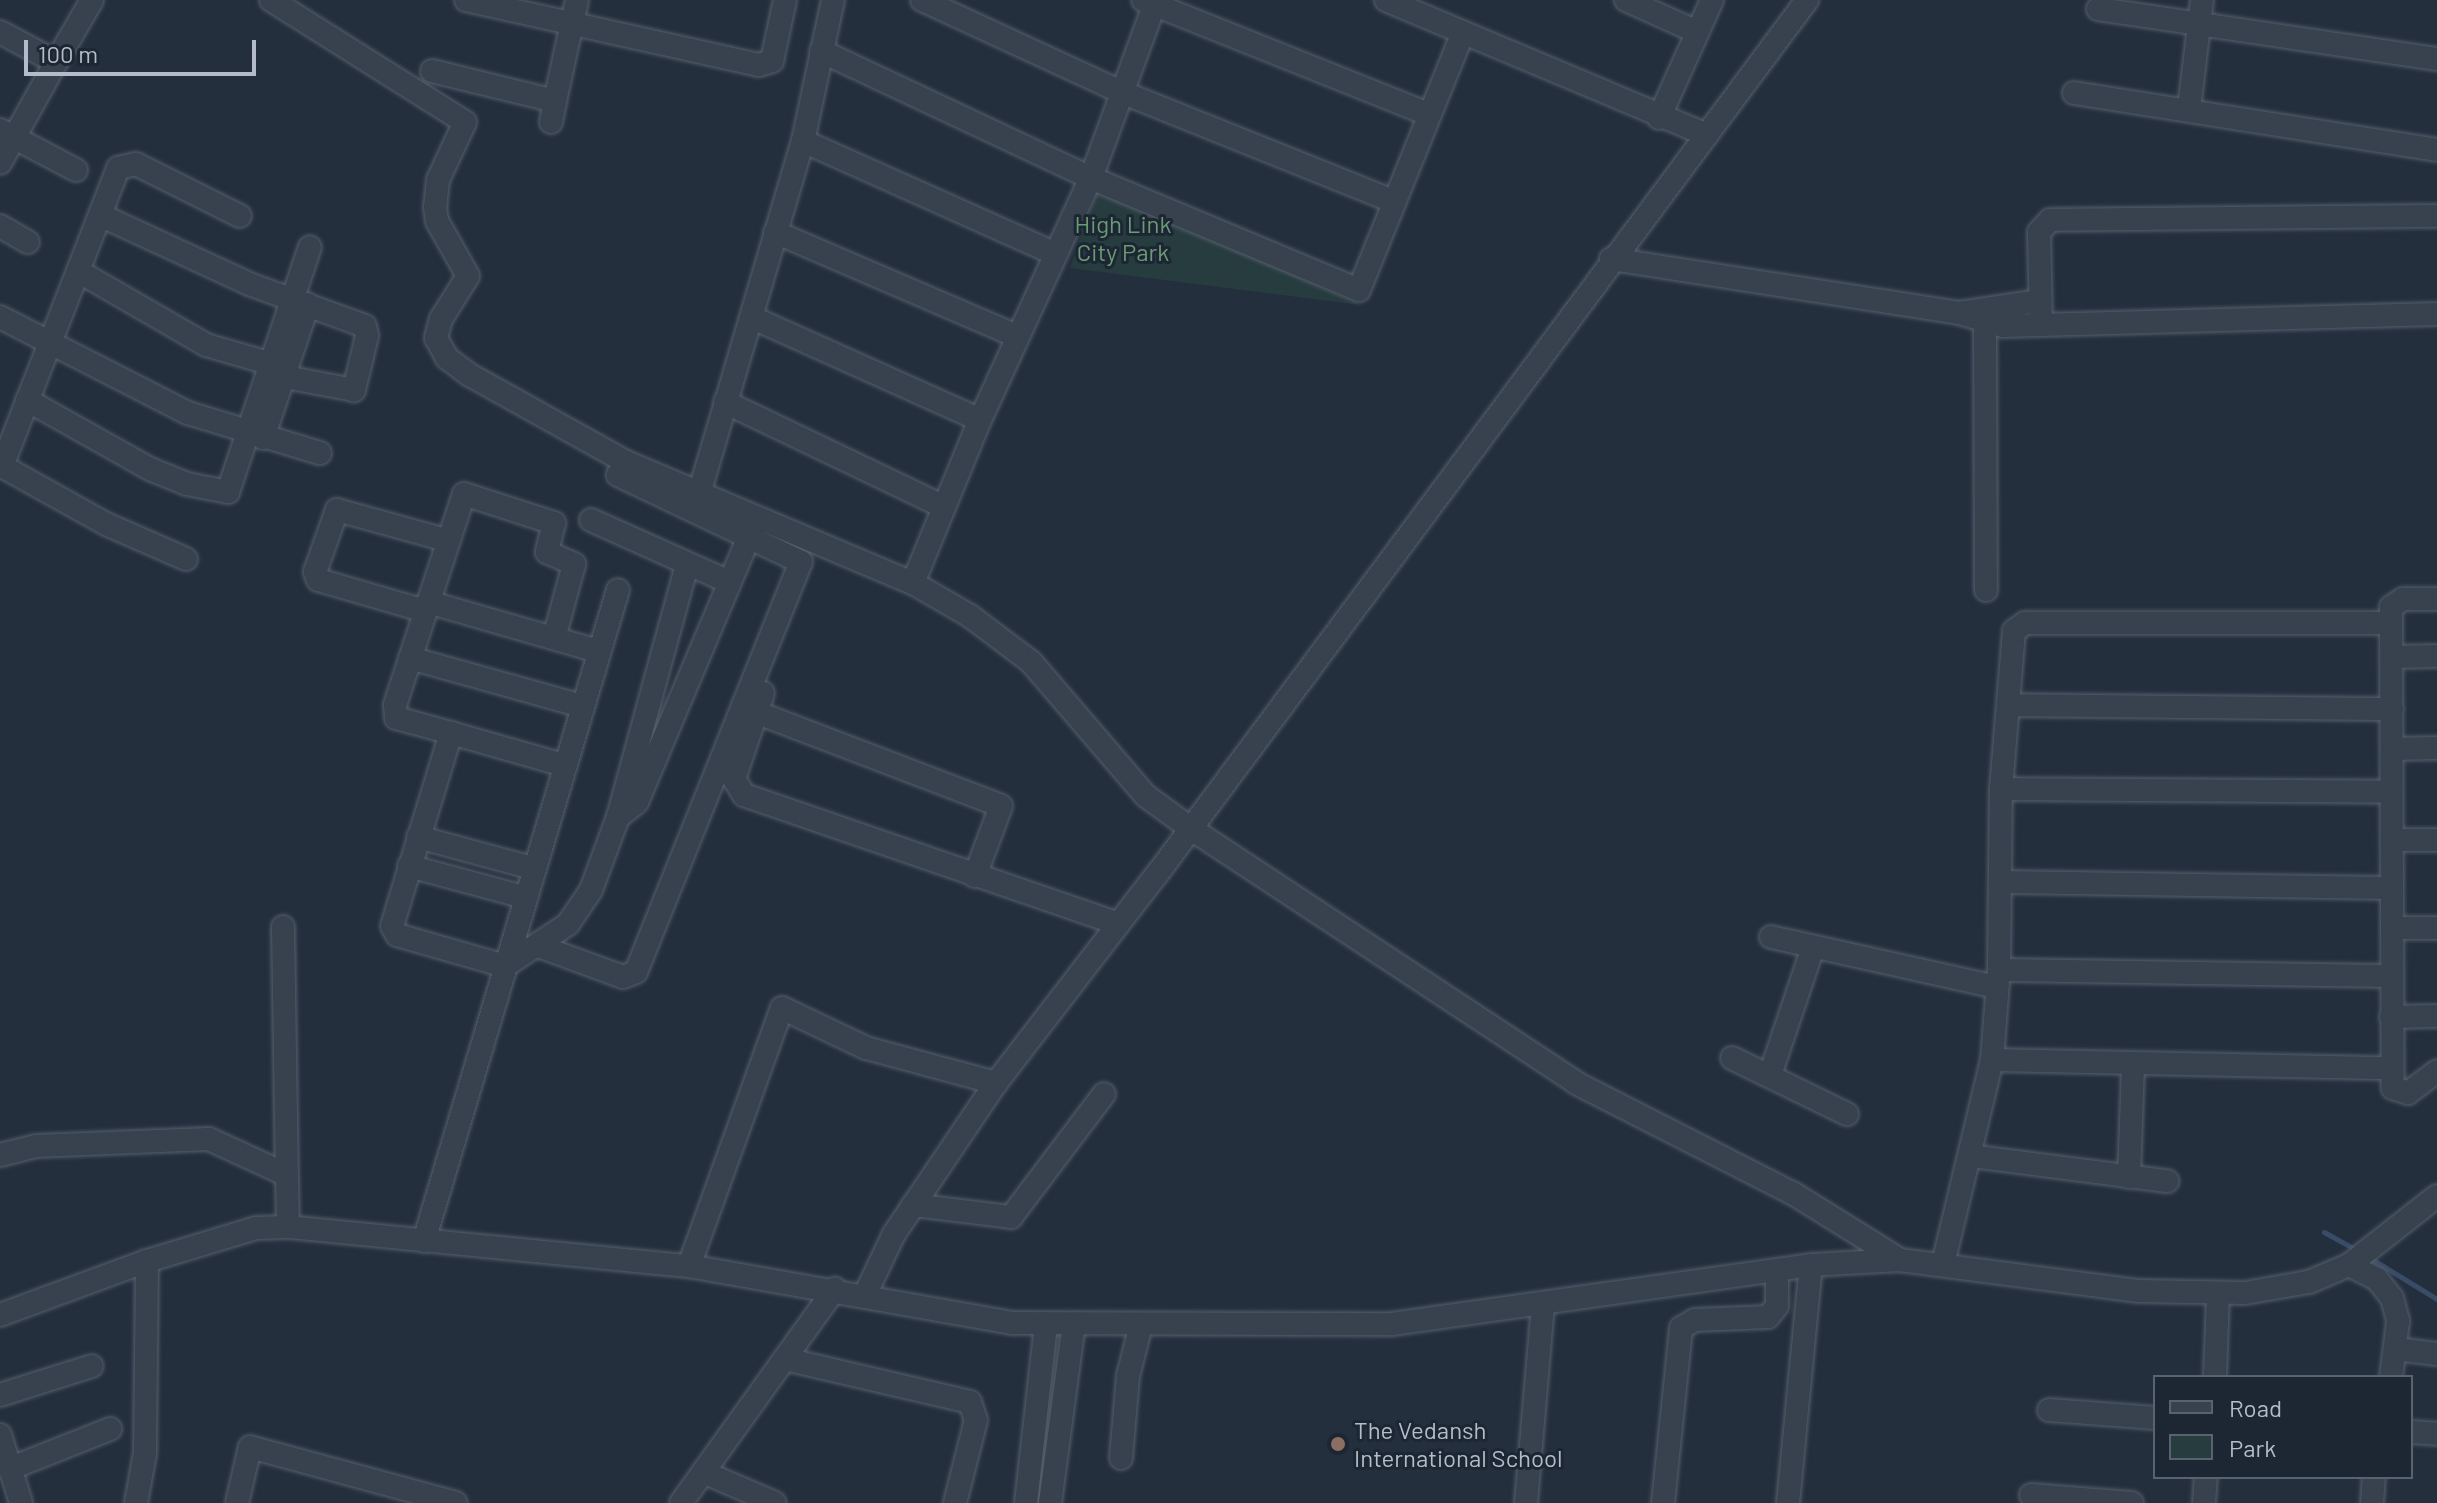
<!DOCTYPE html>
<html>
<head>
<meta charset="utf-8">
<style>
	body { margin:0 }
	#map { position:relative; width:2437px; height:1503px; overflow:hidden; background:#242f3e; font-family:Barlow,sans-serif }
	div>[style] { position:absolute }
	.green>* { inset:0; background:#263c3f }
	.stream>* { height:5px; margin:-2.5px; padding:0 2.5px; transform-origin:2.5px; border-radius:2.5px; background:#394c67 }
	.roads { filter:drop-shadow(0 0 2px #565f6c) drop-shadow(0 0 2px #565f6c) }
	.minor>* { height:22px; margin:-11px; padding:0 11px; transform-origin:11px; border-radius:11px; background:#38414e }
	.dots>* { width:22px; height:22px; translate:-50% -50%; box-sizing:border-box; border:4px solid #1d2633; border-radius:50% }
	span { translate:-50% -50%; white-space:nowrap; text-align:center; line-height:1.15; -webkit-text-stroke:6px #1d2633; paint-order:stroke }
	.park-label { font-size:24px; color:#6b9a76 }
	.poi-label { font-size:24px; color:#b4bcc9 }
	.left { translate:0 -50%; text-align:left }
	.legend { position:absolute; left:2153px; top:1375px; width:260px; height:104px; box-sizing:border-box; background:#1d2633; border:2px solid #59626f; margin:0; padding:10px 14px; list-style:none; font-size:24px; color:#b4bcc9 }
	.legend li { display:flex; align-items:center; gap:16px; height:40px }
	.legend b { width:40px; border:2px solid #59626f }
	.scale { position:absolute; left:24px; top:40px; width:232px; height:36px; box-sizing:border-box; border:4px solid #b4bcc9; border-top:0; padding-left:10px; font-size:24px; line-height:28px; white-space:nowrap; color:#b4bcc9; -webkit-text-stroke:6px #1d2633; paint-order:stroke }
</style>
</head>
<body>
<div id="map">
	<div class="green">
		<div style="clip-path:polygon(1099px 187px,1361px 305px,1070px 268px)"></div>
	</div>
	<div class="stream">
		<div style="left:2324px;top:1232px;width:39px;rotate:29deg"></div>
		<div style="left:2370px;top:1258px;width:79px;rotate:31.5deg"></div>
	</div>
	<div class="roads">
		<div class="minor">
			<div style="left:271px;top:0;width:229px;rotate:32.2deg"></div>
			<div style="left:465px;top:122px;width:64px;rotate:115deg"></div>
			<div style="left:438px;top:180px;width:27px;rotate:96deg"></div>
			<div style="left:435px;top:207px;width:14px;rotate:82deg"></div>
			<div style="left:437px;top:221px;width:63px;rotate:60.6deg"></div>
			<div style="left:468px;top:276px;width:51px;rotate:122.1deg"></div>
			<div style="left:441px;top:319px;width:20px;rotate:105deg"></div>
			<div style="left:436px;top:338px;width:23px;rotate:61deg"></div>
			<div style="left:447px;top:358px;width:26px;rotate:37deg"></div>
			<div style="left:468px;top:374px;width:181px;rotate:29.1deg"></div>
			<div style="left:626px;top:462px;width:311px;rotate:22.9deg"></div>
			<div style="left:913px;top:583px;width:66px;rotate:30.1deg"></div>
			<div style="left:970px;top:616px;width:76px;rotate:37deg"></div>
			<div style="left:1031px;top:662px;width:177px;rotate:49.4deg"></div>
			<div style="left:1146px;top:796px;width:54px;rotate:36deg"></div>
			<div style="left:1190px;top:828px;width:463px;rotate:33.4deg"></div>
			<div style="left:1576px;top:1083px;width:245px;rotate:27deg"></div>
			<div style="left:1794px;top:1194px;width:125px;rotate:31.9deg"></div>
			<div style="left:466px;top:0;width:300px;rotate:12.5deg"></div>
			<div style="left:759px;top:65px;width:14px;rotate:-17deg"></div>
			<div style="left:772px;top:61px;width:62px;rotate:-78deg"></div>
			<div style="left:922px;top:0;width:217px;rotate:24.8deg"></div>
			<div style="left:1119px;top:91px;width:297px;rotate:21.9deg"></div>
			<div style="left:1143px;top:0;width:309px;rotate:21.8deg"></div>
			<div style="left:1386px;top:0;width:346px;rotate:22.8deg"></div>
			<div style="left:1626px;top:0;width:78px;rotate:24.3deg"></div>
			<div style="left:2098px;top:9px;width:343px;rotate:8.4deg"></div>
			<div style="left:0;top:32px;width:64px;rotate:28.2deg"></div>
			<div style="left:56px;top:62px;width:115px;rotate:119deg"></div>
			<div style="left:821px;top:51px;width:298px;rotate:25.2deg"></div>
			<div style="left:1091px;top:178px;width:290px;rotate:22.7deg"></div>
			<div style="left:1359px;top:290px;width:277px;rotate:-68deg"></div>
			<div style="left:56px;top:62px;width:72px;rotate:-59.9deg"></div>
			<div style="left:432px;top:71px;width:127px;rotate:13.7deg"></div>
			<div style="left:555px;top:101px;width:103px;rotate:-77.7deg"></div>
			<div style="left:2074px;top:93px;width:367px;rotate:8.9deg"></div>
			<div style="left:2189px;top:109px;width:110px;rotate:-83.2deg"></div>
			<div style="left:1659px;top:118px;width:129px;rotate:-65.8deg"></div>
			<div style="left:551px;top:122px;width:21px;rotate:-79deg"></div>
			<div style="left:0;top:130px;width:86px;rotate:27.8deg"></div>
			<div style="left:803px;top:141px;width:277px;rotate:24.1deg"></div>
			<div style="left:100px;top:215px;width:164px;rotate:24.8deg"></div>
			<div style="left:249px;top:284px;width:123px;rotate:19.9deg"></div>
			<div style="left:365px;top:326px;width:10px;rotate:79deg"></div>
			<div style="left:367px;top:336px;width:56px;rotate:103.5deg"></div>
			<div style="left:354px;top:390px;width:70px;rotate:-169.3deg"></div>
			<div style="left:0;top:226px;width:32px;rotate:30deg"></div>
			<div style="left:775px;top:232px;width:262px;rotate:23.3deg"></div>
			<div style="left:1611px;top:259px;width:352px;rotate:8.8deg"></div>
			<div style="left:1959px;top:313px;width:46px;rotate:16.5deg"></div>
			<div style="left:2003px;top:326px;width:434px;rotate:-1.6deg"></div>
			<div style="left:78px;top:271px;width:148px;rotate:30deg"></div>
			<div style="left:206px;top:345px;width:69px;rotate:16.1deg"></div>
			<div style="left:1959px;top:313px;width:80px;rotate:-8.6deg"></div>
			<div style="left:0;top:317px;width:211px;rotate:27.1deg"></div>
			<div style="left:188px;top:413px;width:138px;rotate:16.9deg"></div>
			<div style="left:751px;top:317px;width:251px;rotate:24.2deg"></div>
			<div style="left:1985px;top:322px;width:268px;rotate:89.8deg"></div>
			<div style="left:2041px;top:325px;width:93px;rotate:-91.2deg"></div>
			<div style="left:2039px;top:232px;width:16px;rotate:-47deg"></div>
			<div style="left:2050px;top:220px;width:387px;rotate:-0.6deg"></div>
			<div style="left:27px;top:400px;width:141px;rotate:29.3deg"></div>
			<div style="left:150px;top:469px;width:40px;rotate:22deg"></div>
			<div style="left:187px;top:484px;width:42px;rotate:11deg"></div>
			<div style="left:228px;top:492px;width:258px;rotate:-71.5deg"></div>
			<div style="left:725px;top:402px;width:243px;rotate:25.6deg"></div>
			<div style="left:263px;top:438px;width:141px;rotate:-71.4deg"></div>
			<div style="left:699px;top:494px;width:368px;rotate:-73.6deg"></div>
			<div style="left:803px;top:141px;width:144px;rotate:-78deg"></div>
			<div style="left:591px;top:520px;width:151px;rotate:24.2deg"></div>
			<div style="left:186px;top:559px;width:87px;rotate:-156.4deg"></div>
			<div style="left:106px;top:524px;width:119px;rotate:-150.9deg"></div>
			<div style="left:2px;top:466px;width:320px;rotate:-68.7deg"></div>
			<div style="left:118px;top:168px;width:18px;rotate:-13deg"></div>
			<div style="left:136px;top:164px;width:116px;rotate:26.6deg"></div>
			<div style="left:913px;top:583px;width:176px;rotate:-67.7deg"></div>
			<div style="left:980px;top:420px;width:266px;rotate:-65.4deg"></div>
			<div style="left:1091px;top:178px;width:189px;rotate:-69.9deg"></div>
			<div style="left:2437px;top:599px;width:34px;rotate:180deg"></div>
			<div style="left:2403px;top:599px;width:14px;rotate:146deg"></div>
			<div style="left:2391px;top:607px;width:481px;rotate:89.8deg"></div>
			<div style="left:2393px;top:1088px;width:16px;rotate:18deg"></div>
			<div style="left:2408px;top:1093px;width:36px;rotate:-37deg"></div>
			<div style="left:428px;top:602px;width:177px;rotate:16.1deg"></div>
			<div style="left:425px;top:611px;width:111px;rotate:-163.8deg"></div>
			<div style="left:318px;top:580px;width:9px;rotate:-111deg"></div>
			<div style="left:315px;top:572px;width:66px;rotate:-70.5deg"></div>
			<div style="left:337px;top:510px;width:113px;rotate:15.4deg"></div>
			<div style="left:2394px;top:657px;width:43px;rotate:-1.3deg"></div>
			<div style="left:410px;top:658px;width:179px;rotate:15.6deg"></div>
			<div style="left:763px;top:693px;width:91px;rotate:108.6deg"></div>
			<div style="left:734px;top:779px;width:19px;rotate:58deg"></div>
			<div style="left:744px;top:795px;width:396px;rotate:19deg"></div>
			<div style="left:2008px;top:705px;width:384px;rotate:0.6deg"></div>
			<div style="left:758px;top:713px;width:260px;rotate:20.9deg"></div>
			<div style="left:1001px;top:806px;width:75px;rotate:110.4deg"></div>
			<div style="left:451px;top:733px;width:116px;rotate:15.9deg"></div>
			<div style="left:2393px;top:749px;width:44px;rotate:-1.3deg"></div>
			<div style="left:2001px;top:789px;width:390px;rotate:0.4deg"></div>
			<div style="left:618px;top:817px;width:24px;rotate:-38deg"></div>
			<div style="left:637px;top:802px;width:303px;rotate:-67.1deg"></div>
			<div style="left:418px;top:837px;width:118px;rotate:15.2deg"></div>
			<div style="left:2392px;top:840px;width:45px"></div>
			<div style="left:409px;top:866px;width:119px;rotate:15.1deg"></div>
			<div style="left:2000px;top:882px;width:392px;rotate:0.9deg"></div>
			<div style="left:283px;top:927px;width:248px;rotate:89.1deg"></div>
			<div style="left:2392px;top:928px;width:45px"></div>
			<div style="left:1771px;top:937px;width:230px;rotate:12.5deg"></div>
			<div style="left:541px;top:947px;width:87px;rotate:20.1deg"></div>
			<div style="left:623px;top:977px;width:14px;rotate:-21deg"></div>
			<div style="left:636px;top:972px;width:442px;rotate:-68.1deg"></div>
			<div style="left:801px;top:562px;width:203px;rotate:-154.6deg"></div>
			<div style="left:505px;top:966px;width:112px;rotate:-164deg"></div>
			<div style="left:397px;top:935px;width:10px;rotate:-119deg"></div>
			<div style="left:392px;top:926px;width:202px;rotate:-73deg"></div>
			<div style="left:451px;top:733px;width:57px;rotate:-164.7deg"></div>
			<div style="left:396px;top:718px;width:13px;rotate:-94deg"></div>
			<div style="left:395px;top:705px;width:222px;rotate:-71.9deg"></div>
			<div style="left:464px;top:494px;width:95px;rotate:17.9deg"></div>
			<div style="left:554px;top:523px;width:30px;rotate:104deg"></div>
			<div style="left:547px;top:552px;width:30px;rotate:24deg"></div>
			<div style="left:574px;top:564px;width:77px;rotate:105.1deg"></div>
			<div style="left:505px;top:966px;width:76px;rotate:-33.7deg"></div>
			<div style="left:568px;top:924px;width:41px;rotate:-55.9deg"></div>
			<div style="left:591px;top:890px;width:78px;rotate:-69.7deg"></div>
			<div style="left:618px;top:817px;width:261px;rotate:-74.7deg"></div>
			<div style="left:1999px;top:970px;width:392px;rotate:0.9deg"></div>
			<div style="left:2391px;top:1017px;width:46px;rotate:-1.2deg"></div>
			<div style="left:1732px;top:1058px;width:128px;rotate:26deg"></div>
			<div style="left:1992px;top:1060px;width:398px;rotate:1.2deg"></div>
			<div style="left:1770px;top:1075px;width:135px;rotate:-71.4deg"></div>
			<div style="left:0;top:1155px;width:37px;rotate:-14deg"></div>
			<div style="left:36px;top:1146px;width:173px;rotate:-2.3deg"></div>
			<div style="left:209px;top:1139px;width:86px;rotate:24.8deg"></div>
			<div style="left:287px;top:1175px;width:52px;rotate:88.9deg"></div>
			<div style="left:1971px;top:1156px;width:198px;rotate:7.3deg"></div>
			<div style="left:2129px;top:1177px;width:111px;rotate:-87.9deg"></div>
			<div style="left:913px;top:1205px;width:99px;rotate:7deg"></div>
			<div style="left:1011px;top:1217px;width:154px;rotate:-52.9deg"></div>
			<div style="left:424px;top:1241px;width:679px;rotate:-73.41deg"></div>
			<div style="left:1943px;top:1264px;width:210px;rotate:-76.5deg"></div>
			<div style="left:1992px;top:1060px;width:90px;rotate:-85.6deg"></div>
			<div style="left:1999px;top:970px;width:181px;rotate:-89.4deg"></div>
			<div style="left:2001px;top:789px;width:159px;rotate:-85.3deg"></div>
			<div style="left:2014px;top:631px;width:14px;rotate:-36deg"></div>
			<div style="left:2025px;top:623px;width:366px"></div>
			<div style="left:2349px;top:1265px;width:31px;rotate:27deg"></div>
			<div style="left:2377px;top:1279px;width:24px;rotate:52deg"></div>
			<div style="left:2392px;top:1298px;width:24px;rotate:75deg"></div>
			<div style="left:2398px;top:1321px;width:56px;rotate:97.1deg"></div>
			<div style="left:689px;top:1266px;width:274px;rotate:-70.2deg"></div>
			<div style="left:782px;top:1008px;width:93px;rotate:25.5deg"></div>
			<div style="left:866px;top:1048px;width:135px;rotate:15.1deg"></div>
			<div style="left:865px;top:1295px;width:68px;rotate:-64.6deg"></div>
			<div style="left:894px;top:1234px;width:182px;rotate:-56deg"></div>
			<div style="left:996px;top:1083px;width:265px;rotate:-52.4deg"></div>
			<div style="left:1158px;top:873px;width:1088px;rotate:-53.37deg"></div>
			<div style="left:0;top:1315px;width:157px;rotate:-20.2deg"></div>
			<div style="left:147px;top:1261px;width:114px;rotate:-16.8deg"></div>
			<div style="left:256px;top:1228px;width:32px;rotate:-2deg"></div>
			<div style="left:288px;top:1227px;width:403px;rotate:5.6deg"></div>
			<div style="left:689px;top:1266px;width:328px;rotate:10deg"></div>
			<div style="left:1012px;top:1323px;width:380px;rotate:0.2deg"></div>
			<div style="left:1392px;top:1324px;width:423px;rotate:-8deg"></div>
			<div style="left:1811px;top:1265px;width:89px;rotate:-3.2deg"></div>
			<div style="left:1900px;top:1260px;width:241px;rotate:7.4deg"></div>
			<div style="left:2139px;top:1291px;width:106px;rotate:1.1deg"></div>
			<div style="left:2245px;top:1293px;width:65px;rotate:-9.8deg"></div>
			<div style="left:2309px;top:1282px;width:43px;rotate:-23deg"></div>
			<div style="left:2349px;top:1265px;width:112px;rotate:-38.1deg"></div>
			<div style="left:2396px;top:1349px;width:41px;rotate:7deg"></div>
			<div style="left:785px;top:1359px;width:190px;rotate:13.1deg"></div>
			<div style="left:970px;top:1402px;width:19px;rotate:72deg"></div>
			<div style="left:976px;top:1420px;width:86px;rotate:104.2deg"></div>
			<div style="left:2215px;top:1377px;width:83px;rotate:-87.9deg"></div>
			<div style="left:0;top:1395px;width:96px;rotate:-17.5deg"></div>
			<div style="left:2049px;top:1410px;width:106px;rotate:4.3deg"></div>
			<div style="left:2411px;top:1432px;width:26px;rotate:4deg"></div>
			<div style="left:0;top:1435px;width:71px;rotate:72.8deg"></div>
			<div style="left:1121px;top:1458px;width:82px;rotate:-85.1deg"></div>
			<div style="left:1128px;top:1376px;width:53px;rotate:-75.7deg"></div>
			<div style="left:9px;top:1469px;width:109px;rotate:-21.6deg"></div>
			<div style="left:703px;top:1472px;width:78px;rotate:23.3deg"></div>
			<div style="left:2031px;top:1495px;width:101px;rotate:4.5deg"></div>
			<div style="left:136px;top:1503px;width:51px;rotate:-79.8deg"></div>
			<div style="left:145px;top:1453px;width:192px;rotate:-89.4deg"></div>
			<div style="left:237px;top:1503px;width:57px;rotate:-76.9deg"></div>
			<div style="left:250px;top:1447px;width:213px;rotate:15.2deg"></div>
			<div style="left:681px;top:1503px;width:264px;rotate:-54.3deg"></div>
			<div style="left:1026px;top:1503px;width:180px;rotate:-83.6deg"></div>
			<div style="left:1050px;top:1503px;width:181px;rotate:-82.4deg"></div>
			<div style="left:1526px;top:1503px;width:200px;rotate:-85.1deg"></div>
			<div style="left:1663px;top:1503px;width:176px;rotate:-84.1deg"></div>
			<div style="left:1681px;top:1328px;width:16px;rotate:-30deg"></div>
			<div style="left:1695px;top:1320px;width:73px;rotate:-2.4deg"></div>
			<div style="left:1768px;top:1317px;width:14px;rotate:-51deg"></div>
			<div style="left:1777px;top:1306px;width:36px;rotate:-90deg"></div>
			<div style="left:1788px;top:1503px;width:239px;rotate:-84.5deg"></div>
			<div style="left:2204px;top:1503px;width:26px;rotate:-86deg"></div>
			<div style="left:2372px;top:1503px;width:26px;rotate:-86deg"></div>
		</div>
	</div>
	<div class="dots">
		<div style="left:1338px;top:1444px;background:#8d6e63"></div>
	</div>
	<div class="park-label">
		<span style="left:1123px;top:238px">High Link<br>City Park</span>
	</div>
	<div class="poi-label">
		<span class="left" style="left:1354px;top:1444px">The Vedansh<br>International School</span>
	</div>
	<ul class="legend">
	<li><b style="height:10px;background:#38414e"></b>Road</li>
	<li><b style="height:22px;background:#263c3f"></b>Park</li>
	</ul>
	<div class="scale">100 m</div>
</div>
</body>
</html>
